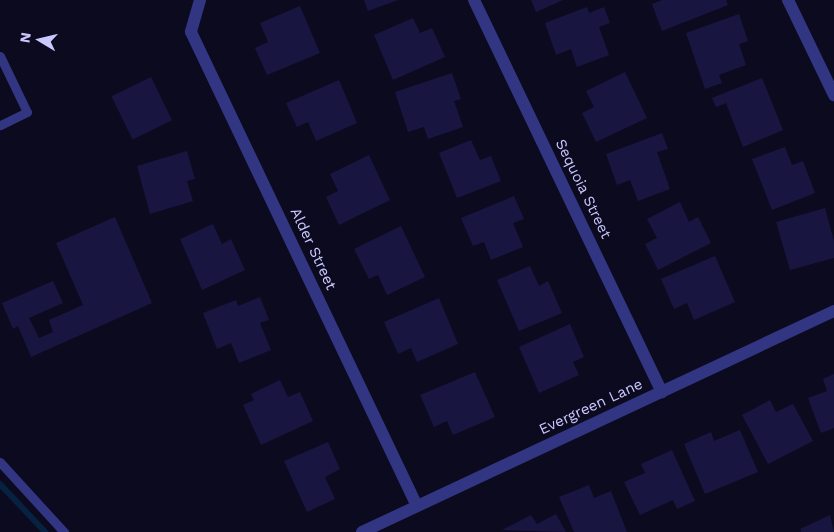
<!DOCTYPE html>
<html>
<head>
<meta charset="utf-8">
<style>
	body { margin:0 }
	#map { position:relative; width:834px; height:532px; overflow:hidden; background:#0c0a1e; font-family:"Work Sans",sans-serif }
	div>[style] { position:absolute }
	.stream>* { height:6px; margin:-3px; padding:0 3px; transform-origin:3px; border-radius:3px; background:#072141 }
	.building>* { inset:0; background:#191541; transform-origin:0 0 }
	.service>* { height:9px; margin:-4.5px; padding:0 4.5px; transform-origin:4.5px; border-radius:4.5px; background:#313582 }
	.minor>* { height:12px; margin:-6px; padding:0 6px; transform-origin:6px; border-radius:6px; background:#313582 }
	span { translate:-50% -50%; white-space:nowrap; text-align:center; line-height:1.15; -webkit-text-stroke:4.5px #0c0a1e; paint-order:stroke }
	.street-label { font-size:15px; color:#c9c8ff }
	.north { position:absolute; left:15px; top:15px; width:50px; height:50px; -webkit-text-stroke:4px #0c0a1e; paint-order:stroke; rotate:279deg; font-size:14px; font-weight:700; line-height:20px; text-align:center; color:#c9c8ff }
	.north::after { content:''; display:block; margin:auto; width:18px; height:22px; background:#c9c8ff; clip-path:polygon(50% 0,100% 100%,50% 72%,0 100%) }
</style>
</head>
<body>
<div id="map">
	<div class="stream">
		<div style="left:0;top:484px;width:66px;rotate:46.8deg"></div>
	</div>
	<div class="building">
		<div style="clip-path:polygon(364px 0,398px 0,368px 11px)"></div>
		<div style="clip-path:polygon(531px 0,563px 0,536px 12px)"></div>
		<div style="clip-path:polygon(662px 0,726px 0,728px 5px,662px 31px,652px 4px)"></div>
		<div style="clip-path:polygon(300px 6px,320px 53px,267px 75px,255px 48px,268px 42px,260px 23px)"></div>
		<div style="clip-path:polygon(587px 7px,589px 13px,604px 7px,610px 23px,599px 27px,609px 55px,577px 67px,571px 49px,556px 55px,545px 23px)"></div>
		<div style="clip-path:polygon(739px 14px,748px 41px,739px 44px,746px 65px,719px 75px,722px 83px,705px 89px,686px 33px)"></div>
		<div style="clip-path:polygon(413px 18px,420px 33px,432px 28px,445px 57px,393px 80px,374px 35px)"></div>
		<div style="clip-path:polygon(625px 72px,647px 118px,596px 142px,582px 113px,594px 107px,586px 91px)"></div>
		<div style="clip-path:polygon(452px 73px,461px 99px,454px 101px,463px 127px,428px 139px,424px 127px,408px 132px,395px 92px)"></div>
		<div style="left:151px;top:77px;width:48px;height:44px;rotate:64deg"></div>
		<div style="clip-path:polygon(762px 78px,783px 130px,743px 147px,726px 103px,716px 107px,712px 98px)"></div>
		<div style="clip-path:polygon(339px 80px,357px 123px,316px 141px,308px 122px,297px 127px,286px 103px)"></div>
		<div style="clip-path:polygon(662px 133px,668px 149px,657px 152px,670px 189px,638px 201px,630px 180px,617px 185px,606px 154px)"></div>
		<div style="clip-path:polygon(471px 140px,480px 160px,491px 156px,501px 181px,457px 198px,439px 153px)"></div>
		<div style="clip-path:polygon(785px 147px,792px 165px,803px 161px,815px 193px,772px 210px,752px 159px)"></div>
		<div style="clip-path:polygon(187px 151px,195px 179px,187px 181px,193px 201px,150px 214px,137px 166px)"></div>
		<div style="clip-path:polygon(369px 155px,390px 200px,339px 225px,326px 197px,338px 191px,330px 174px)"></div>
		<div style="clip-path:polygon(514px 196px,524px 219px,513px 223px,523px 247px,491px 260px,484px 242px,473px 246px,461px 218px)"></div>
		<div style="clip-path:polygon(680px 202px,689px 222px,698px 217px,711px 243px,658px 270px,645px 244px,657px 238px,647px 219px)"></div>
		<div style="clip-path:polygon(825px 208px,834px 241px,834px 258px,790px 270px,776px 222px)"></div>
		<div style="clip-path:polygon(115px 217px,152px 303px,31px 357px,18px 326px,13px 329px,2px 303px,53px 281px,63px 303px,29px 318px,39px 338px,53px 332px,49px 320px,83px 305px,56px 243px)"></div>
		<div style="clip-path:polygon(213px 224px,222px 244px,231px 239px,245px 270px,202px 290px,180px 239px)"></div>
		<div style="clip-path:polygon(401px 226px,425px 277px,387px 295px,378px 275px,369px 279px,354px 249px)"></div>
		<div style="clip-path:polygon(715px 256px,735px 302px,694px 320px,687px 303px,674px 309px,661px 279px)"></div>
		<div style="clip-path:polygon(530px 266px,539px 286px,548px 281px,562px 313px,519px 331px,497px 280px)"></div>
		<div style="clip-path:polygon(260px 297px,269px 320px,260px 323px,271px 350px,239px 363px,231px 343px,217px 349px,203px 313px,236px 300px,238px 306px)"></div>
		<div style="clip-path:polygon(439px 298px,458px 344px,417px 362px,411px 348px,398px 354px,384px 322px)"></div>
		<div style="clip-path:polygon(570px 324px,584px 357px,573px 362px,579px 375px,539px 393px,519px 347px)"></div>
		<div style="clip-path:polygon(475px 372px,495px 417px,453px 435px,447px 421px,434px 427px,420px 395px)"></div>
		<div style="clip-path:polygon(834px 374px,834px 428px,821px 433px,808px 398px,827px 391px,823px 379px)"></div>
		<div style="clip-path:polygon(280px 380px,288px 397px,300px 392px,313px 421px,261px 445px,243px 405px,254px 400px,251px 394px)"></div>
		<div style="clip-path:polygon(770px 400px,776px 412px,793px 404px,813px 441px,768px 464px,742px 415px)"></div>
		<div style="clip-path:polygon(740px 430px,758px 472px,705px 494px,684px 444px,711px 432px,714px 441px)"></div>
		<div style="clip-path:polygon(328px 442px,340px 469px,325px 477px,335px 499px,307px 512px,284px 461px)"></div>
		<div style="clip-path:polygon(672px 450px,695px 501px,677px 509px,673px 500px,640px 515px,624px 482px,645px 473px,641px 464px)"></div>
		<div style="clip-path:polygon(589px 485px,594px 498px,611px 491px,627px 532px,574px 532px,559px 497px)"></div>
		<div style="clip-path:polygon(556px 514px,566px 532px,502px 530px,531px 515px,537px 524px)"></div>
		<div style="clip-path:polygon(830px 515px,834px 532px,801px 532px,800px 529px)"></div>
	</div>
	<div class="service">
		<div style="left:0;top:56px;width:62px;rotate:64.3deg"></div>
		<div style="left:27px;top:112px;width:30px;rotate:154deg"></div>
		<div style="left:0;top:462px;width:95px;rotate:47.6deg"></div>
	</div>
	<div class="minor">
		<div style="left:200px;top:0;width:33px;rotate:106deg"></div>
		<div style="left:191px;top:32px;width:525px;rotate:64.51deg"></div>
		<div style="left:474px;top:0;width:435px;rotate:64.4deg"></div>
		<div style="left:788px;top:0;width:106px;rotate:64.2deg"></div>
		<div style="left:362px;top:532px;width:521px;rotate:-25.09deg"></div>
	</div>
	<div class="street-label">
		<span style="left:583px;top:189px;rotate:64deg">Sequoia Street</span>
		<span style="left:313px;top:249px;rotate:65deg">Alder Street</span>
		<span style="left:591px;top:407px;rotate:-25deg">Evergreen Lane</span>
	</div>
	<div class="north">N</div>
</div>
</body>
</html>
